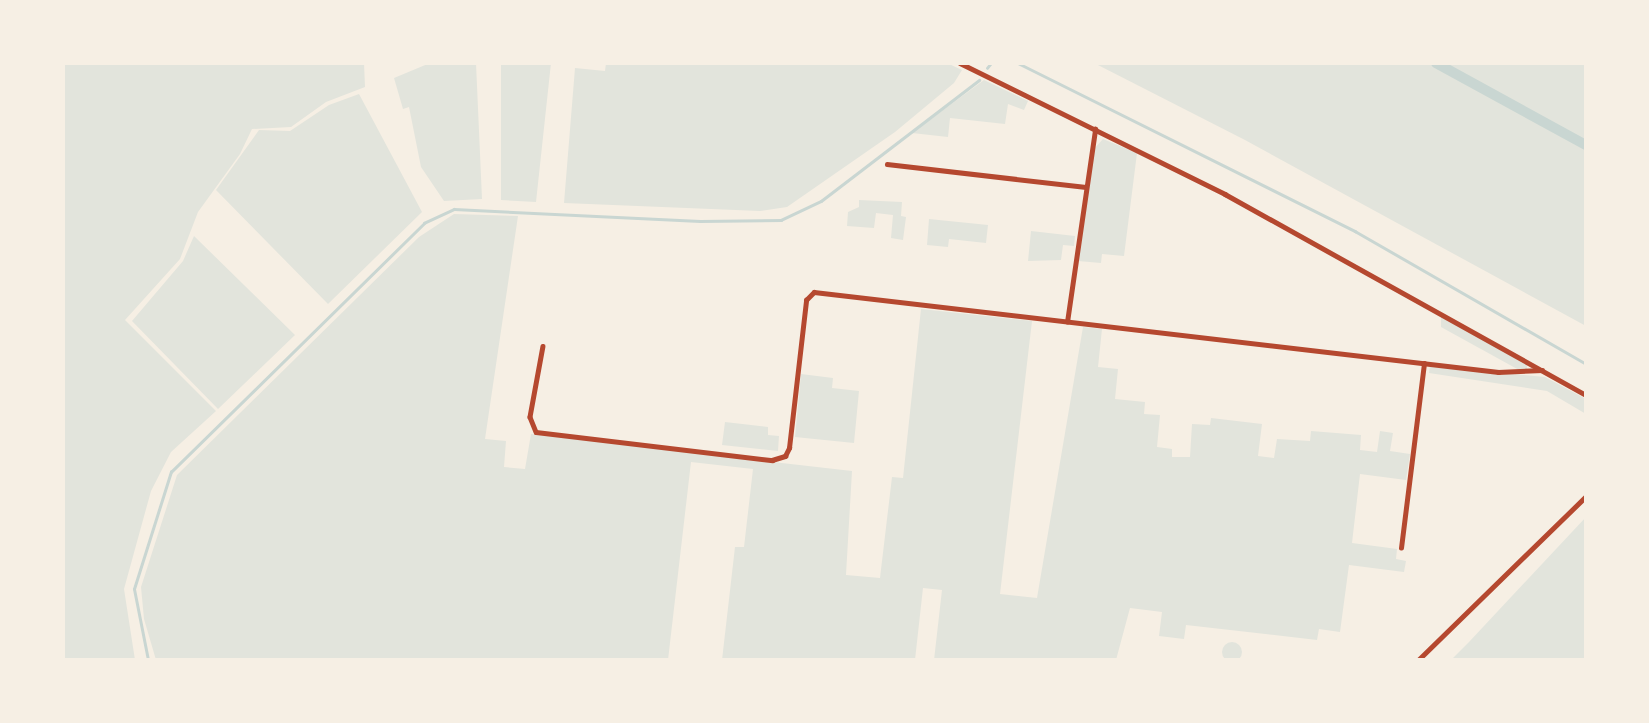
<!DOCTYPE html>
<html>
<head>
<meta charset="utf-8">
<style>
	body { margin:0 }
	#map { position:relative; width:1649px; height:723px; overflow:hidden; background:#f6efe4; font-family:"Fira Sans",sans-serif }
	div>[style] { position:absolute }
	.green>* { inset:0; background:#e2e4dc }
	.round { border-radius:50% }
	.stream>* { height:2.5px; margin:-1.25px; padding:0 1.25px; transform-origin:1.25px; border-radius:1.25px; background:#c9d6d2 }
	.canal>* { height:10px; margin:-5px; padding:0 5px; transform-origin:5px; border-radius:5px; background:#c9d6d2 }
	.minor>* { height:4.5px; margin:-2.25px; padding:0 2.25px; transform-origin:2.25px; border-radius:2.25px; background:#b5482f }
	.tertiary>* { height:5px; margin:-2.5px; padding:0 2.5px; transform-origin:2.5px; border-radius:2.5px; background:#b5482f }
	span { translate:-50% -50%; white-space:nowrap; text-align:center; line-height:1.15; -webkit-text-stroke:5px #f6efe4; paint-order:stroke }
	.frame { position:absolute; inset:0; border:65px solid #f6efe4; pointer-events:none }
</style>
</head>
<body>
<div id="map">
	<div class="green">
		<div style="clip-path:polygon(63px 63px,364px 63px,365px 87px,326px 102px,291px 127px,252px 129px,240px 154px,198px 212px,180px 259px,125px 320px,216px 411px,171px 452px,151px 491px,124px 589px,135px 660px,63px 660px)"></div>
		<div style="clip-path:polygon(430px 63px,476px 63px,482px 199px,444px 201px,421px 167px,409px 107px,403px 109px,394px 78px)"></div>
		<div style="clip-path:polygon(501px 63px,551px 63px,536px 202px,501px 200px)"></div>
		<div style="clip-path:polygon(606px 63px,947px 63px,962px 70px,954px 83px,895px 132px,787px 207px,760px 211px,564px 203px,575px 68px,605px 71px)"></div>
		<div style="clip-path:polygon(1094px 63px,1586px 63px,1586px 326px,1245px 140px)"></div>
		<div style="clip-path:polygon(984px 80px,1028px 101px,1024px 110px,1008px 104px,1005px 124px,950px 118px,948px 137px,912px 133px)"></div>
		<div style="clip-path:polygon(359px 94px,422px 212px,328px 304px,216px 190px,259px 130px,290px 131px,329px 105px)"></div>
		<div style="clip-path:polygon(1103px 139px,1137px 153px,1124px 256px,1102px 254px,1101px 263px,1078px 261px,1094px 149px)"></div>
		<div style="clip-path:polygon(859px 200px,902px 202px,901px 216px,906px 217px,903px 240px,891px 238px,893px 215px,876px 213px,874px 228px,847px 226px,848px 212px,859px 207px)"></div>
		<div style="clip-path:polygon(454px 214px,518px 216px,485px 439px,506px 441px,504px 467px,525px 469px,531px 434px,852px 471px,846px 575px,880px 578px,892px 477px,903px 478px,921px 309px,1032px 321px,1000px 594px,1037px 598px,1083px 327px,1102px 329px,1098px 367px,1118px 369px,1115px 399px,1145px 402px,1144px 414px,1160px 415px,1157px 447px,1172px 449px,1172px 457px,1190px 457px,1192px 424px,1210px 425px,1211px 418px,1262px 424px,1258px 456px,1274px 458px,1277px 439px,1310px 441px,1311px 431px,1361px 435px,1360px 450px,1377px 452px,1380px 431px,1393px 433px,1390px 451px,1410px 454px,1406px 480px,1360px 474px,1352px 543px,1397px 549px,1396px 559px,1406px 561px,1404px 572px,1349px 565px,1340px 632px,1319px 629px,1317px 640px,1186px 625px,1184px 639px,1159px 636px,1162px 612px,1130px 608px,1116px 660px,934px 660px,942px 590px,923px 588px,915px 660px,722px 660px,735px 547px,744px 547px,753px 469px,691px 462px,668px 660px,156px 660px,144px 619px,141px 587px,177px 475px,419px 237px)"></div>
		<div style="clip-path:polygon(929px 219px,988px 225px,986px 243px,949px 239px,948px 247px,927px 245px)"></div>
		<div style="clip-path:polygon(1031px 231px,1075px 236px,1074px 246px,1063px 245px,1061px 260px,1028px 261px)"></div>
		<div style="clip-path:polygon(194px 236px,295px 335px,218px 409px,132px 321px,183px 261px)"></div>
		<div style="clip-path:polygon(1441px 316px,1527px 365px,1527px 369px,1519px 370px,1441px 327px)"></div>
		<div style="clip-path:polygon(1430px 366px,1545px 377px,1586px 399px,1586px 414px,1547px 391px,1429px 373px)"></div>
		<div style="clip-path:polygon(801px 374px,833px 378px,832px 388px,859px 391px,854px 443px,795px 437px)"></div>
		<div style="clip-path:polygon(725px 422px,768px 427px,768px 435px,779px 436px,778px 451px,722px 445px)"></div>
		<div style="clip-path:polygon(1586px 517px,1586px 660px,1451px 660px,1469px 642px)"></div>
		<div class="round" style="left:1222px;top:642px;width:20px;height:20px"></div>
	</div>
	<div class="stream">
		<div style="left:1018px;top:63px;width:377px;rotate:26.5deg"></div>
		<div style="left:1355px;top:231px;width:267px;rotate:29.9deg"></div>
		<div style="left:987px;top:68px;width:6px;rotate:-51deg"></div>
		<div style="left:148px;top:660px;width:72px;rotate:-101.2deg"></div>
		<div style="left:134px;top:589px;width:123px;rotate:-72.5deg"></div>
		<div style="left:171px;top:472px;width:355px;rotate:-44.5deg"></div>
		<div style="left:424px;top:223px;width:33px;rotate:-25deg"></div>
		<div style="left:454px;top:209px;width:246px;rotate:2.8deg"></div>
		<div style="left:700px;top:221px;width:81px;rotate:-0.7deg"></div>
		<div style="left:781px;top:220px;width:44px;rotate:-25.4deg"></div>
		<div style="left:821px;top:201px;width:199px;rotate:-37.4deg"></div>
	</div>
	<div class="canal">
		<div style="left:1436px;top:63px;width:171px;rotate:28.7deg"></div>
	</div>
	<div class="minor">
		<div style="left:960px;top:63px;width:296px;rotate:26.3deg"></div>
		<div style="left:1225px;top:194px;width:413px;rotate:29.1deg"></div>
		<div style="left:887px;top:164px;width:200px;rotate:6.6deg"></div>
		<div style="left:1067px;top:322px;width:195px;rotate:-81.7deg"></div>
		<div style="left:543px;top:346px;width:72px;rotate:100.4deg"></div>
		<div style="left:530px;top:417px;width:16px;rotate:68deg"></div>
		<div style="left:536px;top:432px;width:238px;rotate:6.8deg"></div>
		<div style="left:772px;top:460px;width:14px;rotate:-17deg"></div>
		<div style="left:785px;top:456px;width:9px;rotate:-63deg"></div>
		<div style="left:789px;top:448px;width:149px;rotate:-83.4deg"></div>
		<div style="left:806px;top:300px;width:11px;rotate:-45deg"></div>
		<div style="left:814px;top:292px;width:689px;rotate:6.67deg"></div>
		<div style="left:1498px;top:372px;width:44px;rotate:-2.6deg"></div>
		<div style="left:1401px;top:548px;width:186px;rotate:-82.9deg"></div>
	</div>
	<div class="tertiary">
		<div style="left:1418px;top:660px;width:235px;rotate:-44.3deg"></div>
	</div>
	<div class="frame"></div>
</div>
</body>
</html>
